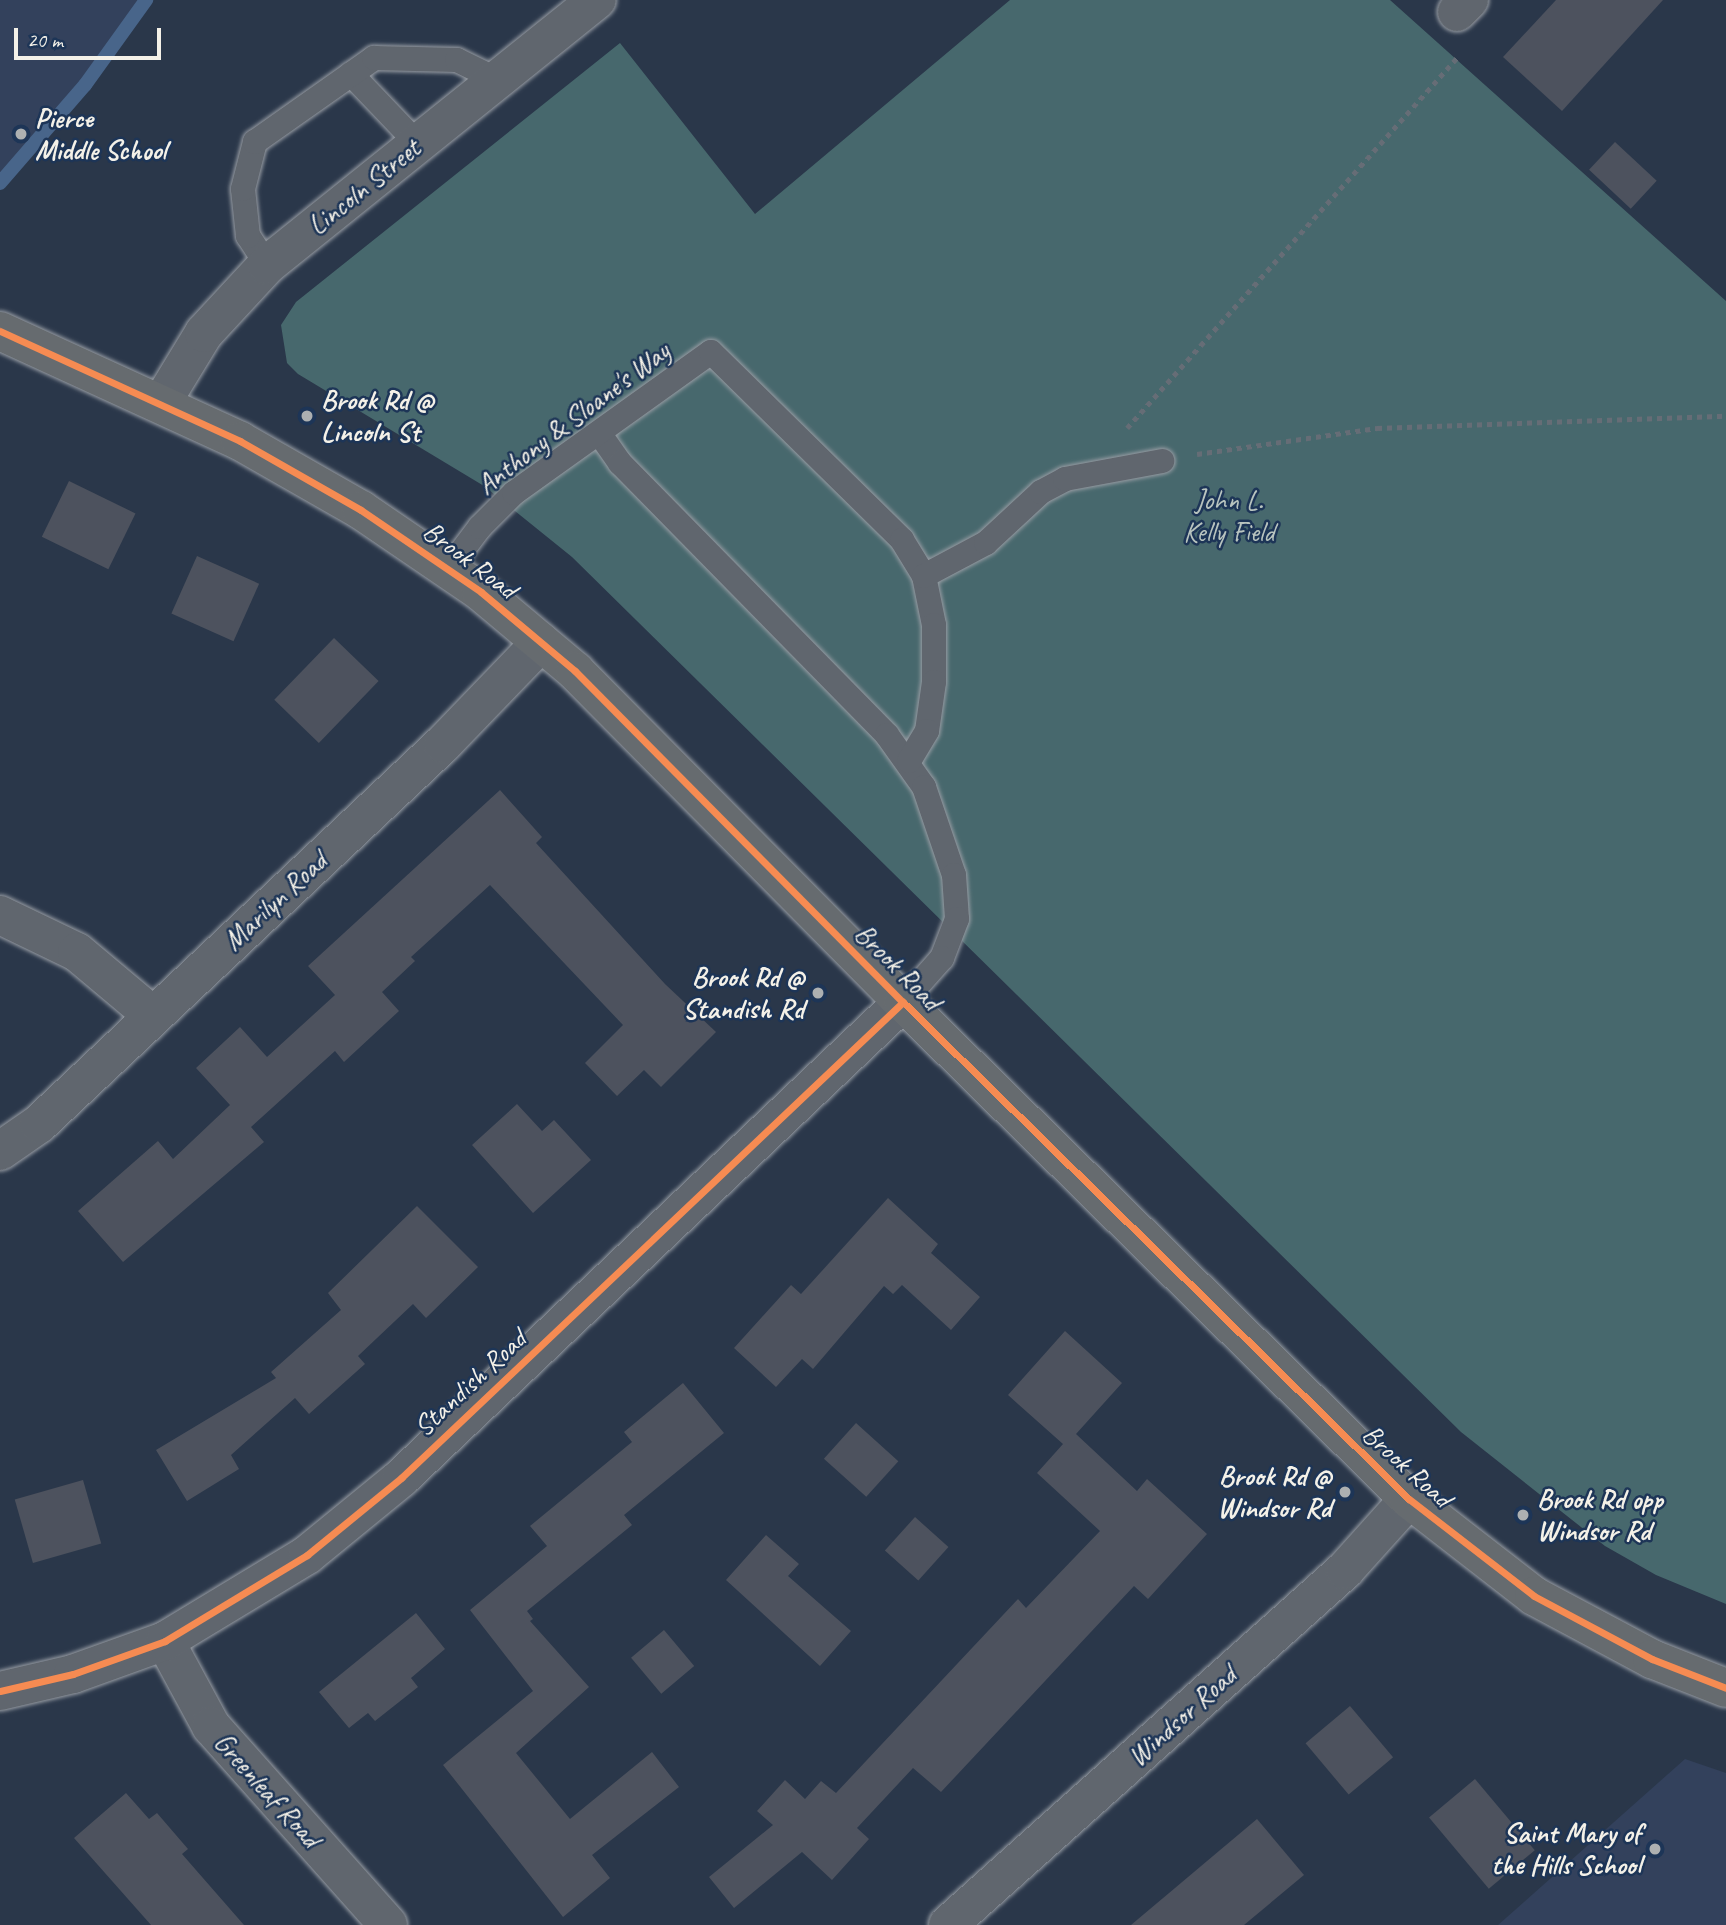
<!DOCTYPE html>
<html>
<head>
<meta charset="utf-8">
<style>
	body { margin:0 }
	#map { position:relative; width:1726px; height:1925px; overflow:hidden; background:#2a374a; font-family:Caveat,sans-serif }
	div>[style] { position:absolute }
	.built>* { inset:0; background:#33415c }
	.green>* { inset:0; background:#47686d }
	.stream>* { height:14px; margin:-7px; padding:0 7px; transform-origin:7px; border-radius:7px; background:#48658a }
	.building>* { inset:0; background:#4d525e; transform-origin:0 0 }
	.path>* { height:4.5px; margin-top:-2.25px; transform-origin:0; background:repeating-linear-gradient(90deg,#666d76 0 5px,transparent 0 10px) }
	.roads { filter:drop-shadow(0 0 2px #979ca3) drop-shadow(0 0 2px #979ca3) }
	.service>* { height:24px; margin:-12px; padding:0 12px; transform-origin:12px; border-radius:12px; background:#60666e }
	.minor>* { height:38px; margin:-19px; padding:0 19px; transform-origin:19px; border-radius:19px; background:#60666e }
	.primary>* { height:38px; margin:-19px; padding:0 19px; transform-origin:19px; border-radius:19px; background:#666b6f }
	.cycleway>* { height:7px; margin:-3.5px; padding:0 3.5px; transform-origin:3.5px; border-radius:3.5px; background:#f68b52 }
	.dots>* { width:19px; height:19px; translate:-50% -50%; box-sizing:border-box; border:4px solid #1d3557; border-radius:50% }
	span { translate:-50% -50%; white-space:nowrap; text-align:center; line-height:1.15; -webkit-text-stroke:5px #1d3557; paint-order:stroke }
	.poi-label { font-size:28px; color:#f4f1e8; font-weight:700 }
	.left { translate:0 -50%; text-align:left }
	.right { translate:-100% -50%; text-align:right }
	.street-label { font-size:28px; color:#f4f1e8 }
	.park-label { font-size:28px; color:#b9c4bf }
	.scale { position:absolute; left:14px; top:28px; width:147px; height:32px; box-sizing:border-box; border:4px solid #f4f1e8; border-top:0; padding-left:9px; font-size:21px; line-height:24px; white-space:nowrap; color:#f4f1e8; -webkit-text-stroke:5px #1d3557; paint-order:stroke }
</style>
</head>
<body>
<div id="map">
	<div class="built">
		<div style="clip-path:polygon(0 0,146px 0,85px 85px,0 183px)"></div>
		<div style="clip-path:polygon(1685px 1759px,1726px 1773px,1726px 1925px,1498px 1925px)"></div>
	</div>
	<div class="green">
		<div style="clip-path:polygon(1010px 0,1390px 0,1726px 301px,1726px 1604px,1656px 1575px,1605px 1546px,1461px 1432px,572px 557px,484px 486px,298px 374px,287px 363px,281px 325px,296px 302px,620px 43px,755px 214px)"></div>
	</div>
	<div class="stream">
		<div style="left:0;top:183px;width:130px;rotate:-49.1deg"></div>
		<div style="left:85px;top:85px;width:105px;rotate:-54.3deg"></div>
	</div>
	<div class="building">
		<div style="clip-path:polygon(1556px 0,1663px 0,1562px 111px,1503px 57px)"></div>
		<div style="left:1615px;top:142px;width:57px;height:38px;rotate:43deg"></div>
		<div style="left:69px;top:481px;width:74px;height:62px;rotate:26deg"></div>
		<div style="left:197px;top:556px;width:68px;height:63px;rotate:24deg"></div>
		<div style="left:334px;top:638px;width:62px;height:86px;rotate:44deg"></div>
		<div style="clip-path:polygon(500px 790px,542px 837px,536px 843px,665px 984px,716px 1032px,661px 1087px,644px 1070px,617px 1096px,585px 1063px,623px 1025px,490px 885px,411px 957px,415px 961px,382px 992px,399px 1011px,344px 1062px,335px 1051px,251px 1127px,264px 1142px,123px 1262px,78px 1211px,158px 1141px,173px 1159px,230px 1105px,196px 1068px,240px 1027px,267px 1057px,335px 995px,308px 966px)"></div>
		<div style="clip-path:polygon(517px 1104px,542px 1131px,554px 1120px,591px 1160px,533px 1213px,472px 1145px)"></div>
		<div style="clip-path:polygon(888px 1198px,938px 1244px,931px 1253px,980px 1297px,951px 1330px,902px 1285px,893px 1294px,884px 1286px,813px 1369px,802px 1359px,776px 1387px,734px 1348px,791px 1285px,801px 1294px)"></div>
		<div style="clip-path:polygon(417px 1206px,478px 1267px,426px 1318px,413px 1304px,358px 1356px,365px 1364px,309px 1414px,295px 1398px,231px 1455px,239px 1469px,187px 1501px,156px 1450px,276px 1378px,271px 1372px,341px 1310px,328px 1293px)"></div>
		<div style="clip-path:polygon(1065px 1331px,1122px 1383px,1076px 1434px,1137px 1491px,1147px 1479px,1207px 1534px,1148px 1599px,1134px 1586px,941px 1792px,913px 1768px,857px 1828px,869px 1839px,832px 1880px,802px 1852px,734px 1908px,709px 1877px,773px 1825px,757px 1811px,785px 1780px,805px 1799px,821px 1781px,836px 1793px,1018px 1599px,1026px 1608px,1100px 1531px,1037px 1473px,1063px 1444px,1008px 1395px)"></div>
		<div style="clip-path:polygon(683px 1383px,724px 1433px,624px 1515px,632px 1525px,527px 1611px,533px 1619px,530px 1621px,589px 1687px,516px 1753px,570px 1819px,652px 1752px,679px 1787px,592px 1855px,610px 1878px,563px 1917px,443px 1765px,533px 1691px,470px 1610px,547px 1546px,530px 1526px,632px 1442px,624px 1432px)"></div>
		<div style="left:856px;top:1423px;width:57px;height:48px;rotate:42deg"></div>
		<div style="left:83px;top:1480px;width:66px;height:71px;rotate:74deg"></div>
		<div style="left:915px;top:1517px;width:45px;height:45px;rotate:42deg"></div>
		<div style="clip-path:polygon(766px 1535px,799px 1564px,788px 1576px,851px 1631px,820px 1666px,726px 1580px)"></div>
		<div style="clip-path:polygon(416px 1613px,445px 1649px,411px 1678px,418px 1687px,375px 1721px,368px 1713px,349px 1728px,319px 1692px)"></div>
		<div style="left:664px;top:1630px;width:47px;height:43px;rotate:50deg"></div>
		<div style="left:1350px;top:1706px;width:67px;height:58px;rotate:50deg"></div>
		<div style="left:1475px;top:1779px;width:93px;height:60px;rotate:50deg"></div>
		<div style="clip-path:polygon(126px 1793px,149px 1819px,157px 1813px,188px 1849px,182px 1854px,244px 1925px,151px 1925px,74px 1838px)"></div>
		<div style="clip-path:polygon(1257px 1819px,1304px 1875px,1244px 1925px,1131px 1925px)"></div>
	</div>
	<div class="path">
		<div style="left:1127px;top:428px;width:498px;rotate:-48.3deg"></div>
		<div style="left:1197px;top:454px;width:182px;rotate:-8.2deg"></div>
		<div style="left:1377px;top:428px;width:349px;rotate:-2deg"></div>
	</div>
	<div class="roads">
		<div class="service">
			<div style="left:351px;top:74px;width:97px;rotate:46.3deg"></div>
			<div style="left:267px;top:265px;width:35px;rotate:-123deg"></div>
			<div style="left:248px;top:236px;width:47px;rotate:-96.1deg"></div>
			<div style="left:243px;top:189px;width:49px;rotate:-75.7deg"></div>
			<div style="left:255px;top:142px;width:146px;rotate:-35.2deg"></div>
			<div style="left:374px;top:58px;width:83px;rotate:1.4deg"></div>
			<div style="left:457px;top:60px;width:46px;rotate:26deg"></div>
			<div style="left:599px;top:433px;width:37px;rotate:55deg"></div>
			<div style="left:620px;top:463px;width:381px;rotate:45.5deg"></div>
			<div style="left:887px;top:735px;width:64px;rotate:54.6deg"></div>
			<div style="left:924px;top:787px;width:93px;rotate:71.2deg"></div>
			<div style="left:954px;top:875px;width:44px;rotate:86.1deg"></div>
			<div style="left:957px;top:919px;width:42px;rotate:111deg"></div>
			<div style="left:942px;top:958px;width:59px;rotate:131.6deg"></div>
			<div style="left:449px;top:568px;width:51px;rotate:-52.9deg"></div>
			<div style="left:480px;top:527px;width:48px;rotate:-45deg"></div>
			<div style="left:514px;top:493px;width:242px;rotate:-35.6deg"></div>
			<div style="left:711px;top:352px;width:268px;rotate:44.5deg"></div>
			<div style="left:902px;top:540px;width:42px;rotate:58.6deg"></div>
			<div style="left:924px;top:576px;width:50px;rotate:78.5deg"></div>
			<div style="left:934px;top:625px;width:57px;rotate:90deg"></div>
			<div style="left:934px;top:682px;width:49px;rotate:98.1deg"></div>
			<div style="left:927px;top:731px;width:35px;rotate:121deg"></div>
			<div style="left:924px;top:576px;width:70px;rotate:-28deg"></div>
			<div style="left:986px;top:543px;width:75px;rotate:-42.8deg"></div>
			<div style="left:1041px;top:492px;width:27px;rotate:-28deg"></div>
			<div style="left:1065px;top:479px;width:99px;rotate:-10.5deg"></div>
		</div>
		<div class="minor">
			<div style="left:1457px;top:12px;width:17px;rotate:-45deg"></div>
			<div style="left:162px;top:402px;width:81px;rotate:-58.7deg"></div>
			<div style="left:204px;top:333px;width:93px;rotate:-47.2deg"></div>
			<div style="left:267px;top:265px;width:423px;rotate:-38.8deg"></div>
			<div style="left:0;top:915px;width:85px;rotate:25.7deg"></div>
			<div style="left:77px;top:952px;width:98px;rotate:40deg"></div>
			<div style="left:0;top:1151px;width:47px;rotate:-34.7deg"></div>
			<div style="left:39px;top:1124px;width:555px;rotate:-43.25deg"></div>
			<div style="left:443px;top:744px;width:141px;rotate:-46.1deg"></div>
			<div style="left:165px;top:1641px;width:97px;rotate:61.6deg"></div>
			<div style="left:211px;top:1726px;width:266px;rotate:48.3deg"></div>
			<div style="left:0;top:1691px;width:75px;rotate:-13.1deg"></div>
			<div style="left:73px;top:1674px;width:98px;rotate:-19.7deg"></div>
			<div style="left:165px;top:1641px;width:166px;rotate:-31.2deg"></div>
			<div style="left:307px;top:1555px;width:122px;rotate:-39.3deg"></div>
			<div style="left:401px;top:1478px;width:692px;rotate:-43.48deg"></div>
			<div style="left:948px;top:1925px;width:533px;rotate:-41.8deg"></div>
			<div style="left:1345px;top:1570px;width:96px;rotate:-48deg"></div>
		</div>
		<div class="primary">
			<div style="left:0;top:331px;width:264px;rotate:24.6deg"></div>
			<div style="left:240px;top:441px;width:139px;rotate:29.7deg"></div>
			<div style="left:361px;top:510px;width:145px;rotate:34.3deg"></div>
			<div style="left:481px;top:592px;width:123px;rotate:40deg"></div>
			<div style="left:575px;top:671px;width:466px;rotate:45.3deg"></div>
			<div style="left:903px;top:1002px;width:709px;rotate:44.49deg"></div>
			<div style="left:1409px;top:1499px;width:158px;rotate:37.8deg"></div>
			<div style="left:1534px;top:1596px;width:134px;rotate:28.1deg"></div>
			<div style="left:1652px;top:1659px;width:79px;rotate:21.4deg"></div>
		</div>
	</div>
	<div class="cycleway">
		<div style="left:0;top:331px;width:264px;rotate:24.6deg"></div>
		<div style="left:240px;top:441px;width:139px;rotate:29.7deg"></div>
		<div style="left:361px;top:510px;width:145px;rotate:34.3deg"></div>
		<div style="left:481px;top:592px;width:123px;rotate:40deg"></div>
		<div style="left:575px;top:671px;width:466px;rotate:45.3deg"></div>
		<div style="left:903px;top:1002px;width:709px;rotate:44.49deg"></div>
		<div style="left:1409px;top:1499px;width:158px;rotate:37.8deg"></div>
		<div style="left:1534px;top:1596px;width:134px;rotate:28.1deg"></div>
		<div style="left:1652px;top:1659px;width:79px;rotate:21.4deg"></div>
		<div style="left:0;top:1691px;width:75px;rotate:-13.1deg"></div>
		<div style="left:73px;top:1674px;width:98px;rotate:-19.7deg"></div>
		<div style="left:165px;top:1641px;width:166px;rotate:-31.2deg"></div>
		<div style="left:307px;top:1555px;width:122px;rotate:-39.3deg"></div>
		<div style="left:401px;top:1478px;width:692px;rotate:-43.48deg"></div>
	</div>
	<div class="dots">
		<div style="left:21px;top:134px;background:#adb0b1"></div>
		<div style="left:307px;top:416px;background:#adb0b1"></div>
		<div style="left:818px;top:993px;background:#adb0b1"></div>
		<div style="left:1345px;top:1492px;background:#adb0b1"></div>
		<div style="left:1523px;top:1515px;background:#adb0b1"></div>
		<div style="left:1655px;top:1849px;background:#adb0b1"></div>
	</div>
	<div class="poi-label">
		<span class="left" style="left:35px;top:134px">Pierce<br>Middle School</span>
		<span class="left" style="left:321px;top:416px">Brook Rd @<br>Lincoln St</span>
		<span class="right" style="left:804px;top:993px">Brook Rd @<br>Standish Rd</span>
		<span class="right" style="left:1331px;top:1492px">Brook Rd @<br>Windsor Rd</span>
		<span class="left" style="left:1537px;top:1515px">Brook Rd opp<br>Windsor Rd</span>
		<span class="right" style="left:1641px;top:1849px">Saint Mary of<br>the Hills School</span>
	</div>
	<div class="street-label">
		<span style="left:364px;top:187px;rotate:-39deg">Lincoln Street</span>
		<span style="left:573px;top:418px;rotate:-37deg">Anthony &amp; Sloane's Way</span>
		<span style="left:470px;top:560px;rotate:37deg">Brook Road</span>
		<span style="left:275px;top:901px;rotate:-43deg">Marilyn Road</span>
		<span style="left:898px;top:967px;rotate:45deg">Brook Road</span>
		<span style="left:470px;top:1383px;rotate:-43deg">Standish Road</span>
		<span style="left:1407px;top:1466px;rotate:42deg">Brook Road</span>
		<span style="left:1182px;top:1716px;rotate:-42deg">Windsor Road</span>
		<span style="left:267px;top:1790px;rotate:48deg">Greenleaf Road</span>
	</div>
	<div class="park-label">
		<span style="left:1229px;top:516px">John L.<br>Kelly Field</span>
	</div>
	<div class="scale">20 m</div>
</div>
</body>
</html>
